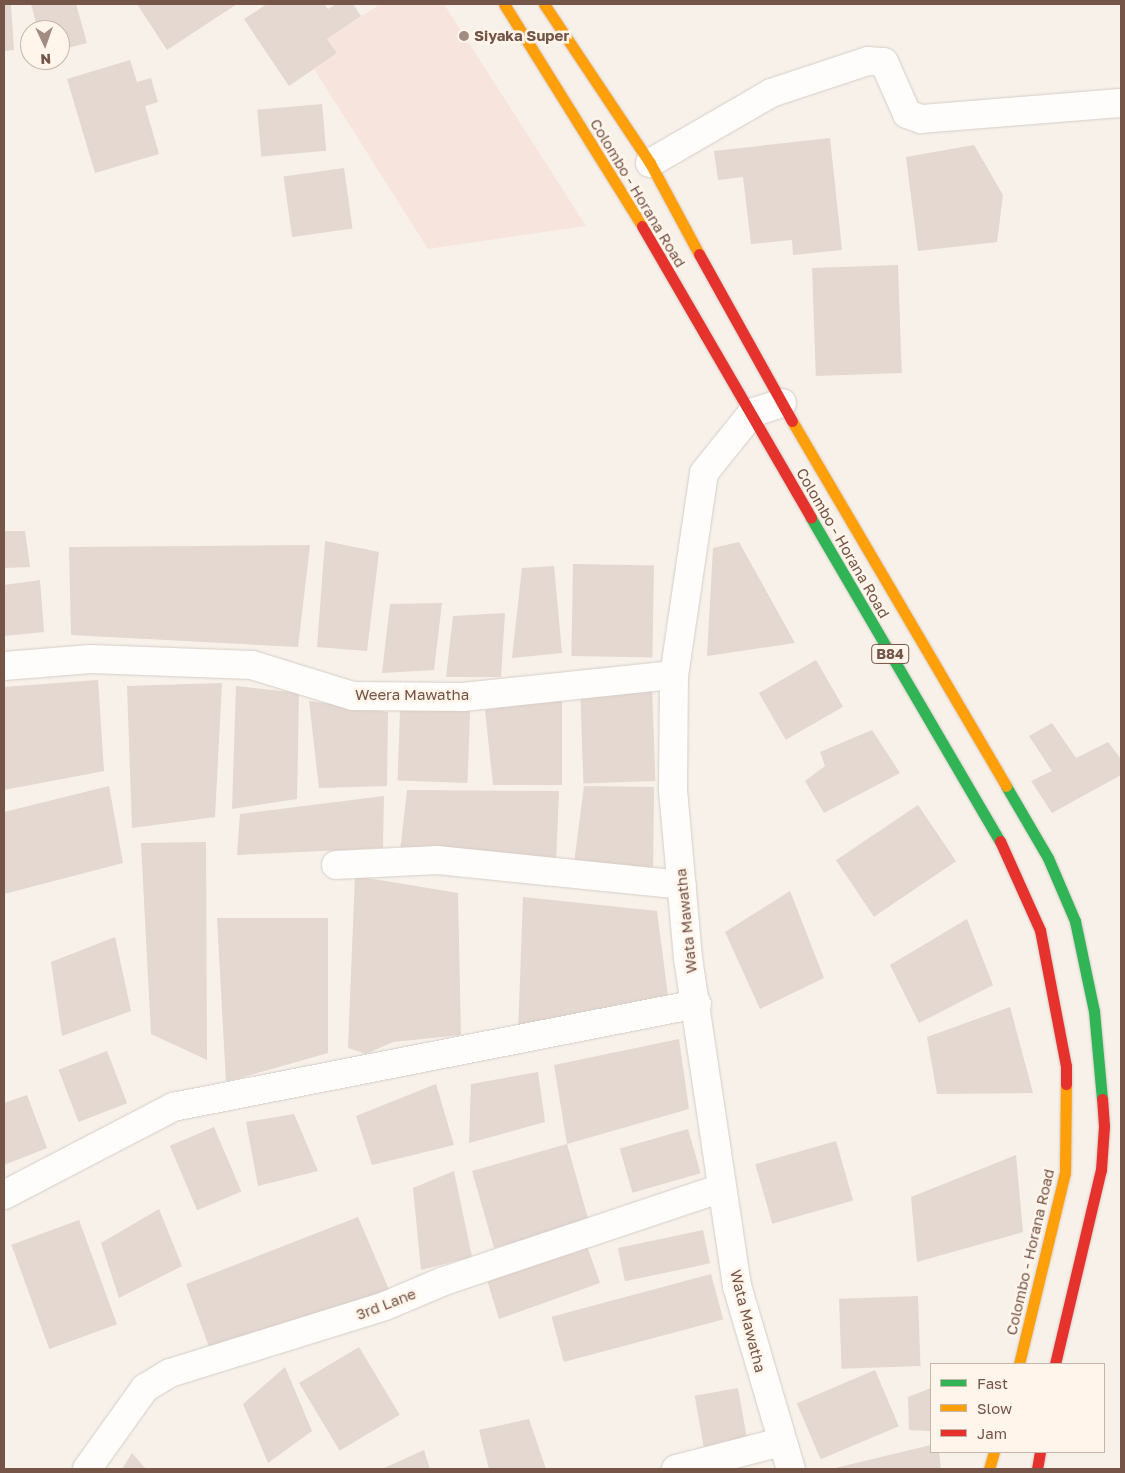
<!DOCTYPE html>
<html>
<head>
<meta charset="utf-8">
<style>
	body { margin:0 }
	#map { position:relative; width:1125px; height:1473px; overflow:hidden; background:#f7f1ea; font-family:"Golos Text",sans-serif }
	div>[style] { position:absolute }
	.commercial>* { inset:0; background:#f7e5dd }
	.building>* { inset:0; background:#e4d8d1; transform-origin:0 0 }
	.roads { filter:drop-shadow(0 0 1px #d6ccc6) drop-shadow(0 0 1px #d6ccc6) }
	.street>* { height:28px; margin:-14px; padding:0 14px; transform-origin:14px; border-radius:14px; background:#fefdfc }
	.fast>* { height:11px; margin:-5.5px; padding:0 5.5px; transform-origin:5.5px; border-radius:5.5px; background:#30b455 }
	.slow>* { height:11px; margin:-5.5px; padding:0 5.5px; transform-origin:5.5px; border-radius:5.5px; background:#ff9f0a }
	.jam>* { height:11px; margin:-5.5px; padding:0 5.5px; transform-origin:5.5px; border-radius:5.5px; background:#e5322d }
	.dots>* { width:14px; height:14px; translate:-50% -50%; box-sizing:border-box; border:2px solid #fff5ea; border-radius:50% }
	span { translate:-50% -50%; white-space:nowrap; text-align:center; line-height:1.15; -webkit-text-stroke:5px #fff5ea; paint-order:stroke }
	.shield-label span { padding:1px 4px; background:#fff5ea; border:1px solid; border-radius:4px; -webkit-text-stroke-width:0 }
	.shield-label { font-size:14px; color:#765549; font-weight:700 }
	.poi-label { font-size:15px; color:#765549; font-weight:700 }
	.left { translate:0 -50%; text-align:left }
	.street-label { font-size:15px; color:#765549 }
	.frame { position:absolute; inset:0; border:5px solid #765549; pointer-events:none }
	.legend { position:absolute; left:930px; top:1363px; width:175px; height:90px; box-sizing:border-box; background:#fff5ea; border:1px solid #c8b5aa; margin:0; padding:6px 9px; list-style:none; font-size:15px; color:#765549 }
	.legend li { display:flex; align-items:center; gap:10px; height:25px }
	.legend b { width:25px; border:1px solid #c8b5aa }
	.north { position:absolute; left:20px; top:20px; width:50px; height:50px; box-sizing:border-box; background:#fff5ea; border:1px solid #c8b5aa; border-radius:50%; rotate:177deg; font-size:14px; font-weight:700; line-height:20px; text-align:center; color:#765549 }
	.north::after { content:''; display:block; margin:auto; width:18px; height:22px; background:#a38c81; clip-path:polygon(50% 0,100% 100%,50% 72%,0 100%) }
</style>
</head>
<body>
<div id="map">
	<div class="commercial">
		<div style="clip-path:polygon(380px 4px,444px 4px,586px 226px,428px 249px,314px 69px,337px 53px,327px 39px)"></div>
	</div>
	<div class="building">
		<div style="clip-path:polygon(4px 4px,11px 4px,14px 50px,4px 51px)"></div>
		<div style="clip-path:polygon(31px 4px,76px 4px,87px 43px,60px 50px,60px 30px,38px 30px)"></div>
		<div style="clip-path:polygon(137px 4px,237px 4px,167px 50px)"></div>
		<div style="clip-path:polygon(267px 4px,324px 4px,328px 9px,336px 4px,353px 4px,361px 16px,327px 39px,337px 53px,289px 86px,244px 19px)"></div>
		<div style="clip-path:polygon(130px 60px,137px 82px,151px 78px,158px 102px,145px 106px,159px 154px,95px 173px,67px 79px)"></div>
		<div style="left:322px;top:104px;width:47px;height:65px;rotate:85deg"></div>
		<div style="clip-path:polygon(830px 138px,842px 250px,793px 255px,792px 240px,751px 244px,743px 177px,718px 180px,714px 151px)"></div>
		<div style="clip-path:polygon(974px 145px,1003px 195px,997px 242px,918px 251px,906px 157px)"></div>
		<div style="left:344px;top:168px;width:61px;height:61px;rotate:82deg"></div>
		<div style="left:898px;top:265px;width:108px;height:86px;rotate:88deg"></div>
		<div style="clip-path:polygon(4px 531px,25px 531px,30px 567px,4px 568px)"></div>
		<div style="clip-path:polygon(325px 541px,379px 552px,367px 651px,317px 647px)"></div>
		<div style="clip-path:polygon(739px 542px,795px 643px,707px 656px,713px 548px)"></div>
		<div style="clip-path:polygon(310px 545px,298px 647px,71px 635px,69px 547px)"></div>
		<div style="left:573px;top:564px;width:81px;height:92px;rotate:1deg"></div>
		<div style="clip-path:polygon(554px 566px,562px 653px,512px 658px,522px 568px)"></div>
		<div style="clip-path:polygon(40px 580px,44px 632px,4px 636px,4px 585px)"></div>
		<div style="clip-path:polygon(442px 603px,434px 670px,382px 673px,390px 604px)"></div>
		<div style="clip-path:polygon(505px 613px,501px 677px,446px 677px,453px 616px)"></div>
		<div style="left:816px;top:660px;width:54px;height:66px;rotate:60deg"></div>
		<div style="clip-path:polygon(98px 680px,104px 771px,4px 790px,4px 687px)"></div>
		<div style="clip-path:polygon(222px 683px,215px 817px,132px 828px,127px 686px)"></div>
		<div style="left:652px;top:684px;width:97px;height:72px;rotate:88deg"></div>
		<div style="clip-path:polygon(236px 686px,299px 693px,297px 799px,232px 809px)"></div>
		<div style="clip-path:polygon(562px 698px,562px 785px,493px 785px,485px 710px)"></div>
		<div style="clip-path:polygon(309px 701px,388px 712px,387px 786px,319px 788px)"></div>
		<div style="left:470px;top:711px;width:72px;height:70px;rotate:92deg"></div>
		<div style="clip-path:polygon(1052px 723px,1076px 758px,1108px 742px,1121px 759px,1121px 775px,1052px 813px,1031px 781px,1052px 771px,1029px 736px)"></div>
		<div style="clip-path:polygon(872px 730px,900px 773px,824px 813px,805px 781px,825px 766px,820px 752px)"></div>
		<div style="clip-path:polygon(109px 786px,123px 863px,4px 894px,4px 812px)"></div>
		<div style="clip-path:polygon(584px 786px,654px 787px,653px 877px,573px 871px)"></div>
		<div style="clip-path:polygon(407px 790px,559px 791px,556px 864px,400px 852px)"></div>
		<div style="clip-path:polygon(384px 796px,383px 848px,237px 855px,240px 814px)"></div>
		<div style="left:918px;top:805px;width:68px;height:99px;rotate:56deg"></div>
		<div style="clip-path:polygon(206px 842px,207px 1060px,151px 1034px,141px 843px)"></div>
		<div style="clip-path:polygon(355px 876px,458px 893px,461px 1035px,393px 1042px,366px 1054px,348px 1048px)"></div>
		<div style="clip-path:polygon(790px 891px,824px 978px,760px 1009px,725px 932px)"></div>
		<div style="clip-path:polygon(523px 897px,657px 911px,668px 996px,518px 1034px)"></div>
		<div style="clip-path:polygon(217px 918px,328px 918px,328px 1053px,226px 1082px)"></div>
		<div style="clip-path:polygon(967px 919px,993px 985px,919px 1023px,890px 965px)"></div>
		<div style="clip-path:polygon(115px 937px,131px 1011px,62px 1036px,51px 962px)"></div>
		<div style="clip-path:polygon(1010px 1007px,1033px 1093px,937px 1094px,927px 1037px)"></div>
		<div style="clip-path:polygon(679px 1039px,689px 1109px,567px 1144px,589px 1222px,494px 1248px,472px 1171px,567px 1144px,554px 1065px)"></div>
		<div style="left:107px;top:1051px;width:56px;height:52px;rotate:69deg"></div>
		<div style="clip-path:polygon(538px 1072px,545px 1122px,469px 1143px,471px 1084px)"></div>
		<div style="clip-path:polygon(436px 1084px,454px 1145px,372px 1165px,356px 1116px)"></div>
		<div style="clip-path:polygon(27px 1095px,47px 1148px,4px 1165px,4px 1103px)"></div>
		<div style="clip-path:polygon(294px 1114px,318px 1171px,258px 1186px,246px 1122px)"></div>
		<div style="left:214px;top:1127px;width:70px;height:48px;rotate:67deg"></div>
		<div style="left:688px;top:1129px;width:46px;height:71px;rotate:74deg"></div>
		<div style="left:836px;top:1141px;width:62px;height:84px;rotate:74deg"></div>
		<div style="clip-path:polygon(1016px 1155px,1023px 1232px,917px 1262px,911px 1197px)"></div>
		<div style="clip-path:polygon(454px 1171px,472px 1257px,421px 1270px,413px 1188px)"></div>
		<div style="clip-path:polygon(159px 1209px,182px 1266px,119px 1298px,101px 1243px)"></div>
		<div style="clip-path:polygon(358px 1217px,393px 1299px,212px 1355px,186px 1284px)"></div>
		<div style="left:79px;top:1220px;width:111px;height:72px;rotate:70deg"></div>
		<div style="left:703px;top:1230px;width:34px;height:87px;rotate:78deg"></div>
		<div style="clip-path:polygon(586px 1243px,600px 1283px,499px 1319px,484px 1270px)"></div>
		<div style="left:711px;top:1274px;width:47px;height:165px;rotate:75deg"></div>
		<div style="left:918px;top:1296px;width:70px;height:79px;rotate:88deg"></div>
		<div style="left:359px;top:1347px;width:79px;height:70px;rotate:59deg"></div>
		<div style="clip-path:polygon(285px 1367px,312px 1431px,268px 1463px,243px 1404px)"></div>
		<div style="left:875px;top:1370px;width:61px;height:85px;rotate:67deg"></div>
		<div style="left:738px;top:1388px;width:60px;height:44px;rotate:80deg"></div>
		<div style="clip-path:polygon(931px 1388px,931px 1431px,909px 1430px,908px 1397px)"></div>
		<div style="clip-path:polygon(529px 1419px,546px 1469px,489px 1469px,479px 1430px)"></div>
		<div style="clip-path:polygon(931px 1445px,931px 1452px,939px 1452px,941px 1469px,831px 1469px)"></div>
		<div style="clip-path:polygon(424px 1450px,430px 1469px,382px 1469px)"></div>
		<div style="clip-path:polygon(132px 1453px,146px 1469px,122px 1469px)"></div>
	</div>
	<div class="roads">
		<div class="street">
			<div style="left:650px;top:163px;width:140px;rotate:-30deg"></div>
			<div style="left:771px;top:93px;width:102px;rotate:-18.3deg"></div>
			<div style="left:868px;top:61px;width:16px;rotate:4deg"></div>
			<div style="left:884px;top:62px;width:57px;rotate:66.1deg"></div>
			<div style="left:907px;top:114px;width:15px;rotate:20deg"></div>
			<div style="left:921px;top:119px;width:201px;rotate:-4.6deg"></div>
			<div style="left:782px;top:403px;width:32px;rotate:162deg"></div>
			<div style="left:752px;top:413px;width:77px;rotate:128.7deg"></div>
			<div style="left:704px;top:473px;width:204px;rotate:98.4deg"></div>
			<div style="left:674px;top:675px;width:115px;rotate:90.5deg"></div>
			<div style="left:673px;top:790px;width:169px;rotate:84.9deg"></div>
			<div style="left:688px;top:958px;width:332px;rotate:81.5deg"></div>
			<div style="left:737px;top:1286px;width:191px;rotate:73.6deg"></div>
			<div style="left:4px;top:666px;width:87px;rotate:-4.6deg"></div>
			<div style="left:91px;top:659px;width:161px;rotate:2.1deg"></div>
			<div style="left:252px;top:665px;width:106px;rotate:17.1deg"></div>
			<div style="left:353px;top:696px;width:110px;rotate:0.5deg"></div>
			<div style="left:463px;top:697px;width:212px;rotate:-6deg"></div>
			<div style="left:336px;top:865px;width:101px;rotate:-2.8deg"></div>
			<div style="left:437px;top:860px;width:246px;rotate:5.8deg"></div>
			<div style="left:4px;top:1195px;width:191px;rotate:-27.5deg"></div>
			<div style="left:173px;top:1107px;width:534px;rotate:-11.12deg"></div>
			<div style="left:87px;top:1469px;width:100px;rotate:-54.4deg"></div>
			<div style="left:145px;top:1388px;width:29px;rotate:-31deg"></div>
			<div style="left:170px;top:1373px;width:225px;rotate:-17.3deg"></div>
			<div style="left:385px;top:1306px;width:64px;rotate:-23deg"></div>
			<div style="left:444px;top:1281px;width:293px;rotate:-18.5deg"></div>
			<div style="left:676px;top:1469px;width:108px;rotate:-14.4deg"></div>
		</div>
		<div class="fast">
			<div style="left:811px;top:518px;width:374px;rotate:59.7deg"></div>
			<div style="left:1006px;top:786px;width:83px;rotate:59.7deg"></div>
			<div style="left:1048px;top:858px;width:69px;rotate:66.8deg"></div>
			<div style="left:1075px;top:921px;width:92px;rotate:78.1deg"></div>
			<div style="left:1094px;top:1011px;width:88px;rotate:84.8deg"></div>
		</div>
		<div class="slow">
			<div style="left:504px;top:4px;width:261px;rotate:58.1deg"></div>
			<div style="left:544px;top:4px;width:191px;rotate:56.3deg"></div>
			<div style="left:650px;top:163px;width:103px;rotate:61.7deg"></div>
			<div style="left:792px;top:421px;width:423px;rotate:59.6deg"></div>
			<div style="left:1019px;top:1364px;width:196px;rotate:-76.5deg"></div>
			<div style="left:1065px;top:1173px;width:89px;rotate:-89.4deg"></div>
			<div style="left:989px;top:1469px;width:18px;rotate:-74deg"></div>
		</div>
		<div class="jam">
			<div style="left:642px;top:226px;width:337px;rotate:59.9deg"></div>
			<div style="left:699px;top:254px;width:191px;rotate:60.9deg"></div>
			<div style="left:1000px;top:841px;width:98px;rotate:65.8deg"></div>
			<div style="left:1040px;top:930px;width:138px;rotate:79.2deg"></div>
			<div style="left:1066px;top:1066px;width:18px;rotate:90deg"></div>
			<div style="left:1055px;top:1364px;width:199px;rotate:-76.7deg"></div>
			<div style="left:1101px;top:1170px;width:44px;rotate:-86.1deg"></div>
			<div style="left:1104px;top:1126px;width:27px;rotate:-94deg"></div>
			<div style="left:1037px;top:1469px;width:17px;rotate:-80deg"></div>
		</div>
	</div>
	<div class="dots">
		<div style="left:464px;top:36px;background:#a38c81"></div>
	</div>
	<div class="shield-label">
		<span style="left:890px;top:654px">B84</span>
	</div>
	<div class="poi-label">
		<span class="left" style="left:474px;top:36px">Siyaka Super</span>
	</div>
	<div class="street-label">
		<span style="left:638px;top:193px;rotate:59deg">Colombo - Horana Road</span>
		<span style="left:843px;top:543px;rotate:60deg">Colombo - Horana Road</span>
		<span style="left:412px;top:695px">Weera Mawatha</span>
		<span style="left:686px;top:921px;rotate:-96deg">Wata Mawatha</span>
		<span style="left:1030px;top:1252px;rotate:-77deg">Colombo - Horana Road</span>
		<span style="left:386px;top:1304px;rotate:-21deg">3rd Lane</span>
		<span style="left:748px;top:1321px;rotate:76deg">Wata Mawatha</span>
	</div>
	<div class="frame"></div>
	<ul class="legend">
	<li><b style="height:6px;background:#30b455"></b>Fast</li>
	<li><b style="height:6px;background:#ff9f0a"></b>Slow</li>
	<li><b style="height:6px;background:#e5322d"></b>Jam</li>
	</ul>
	<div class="north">N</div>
</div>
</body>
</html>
